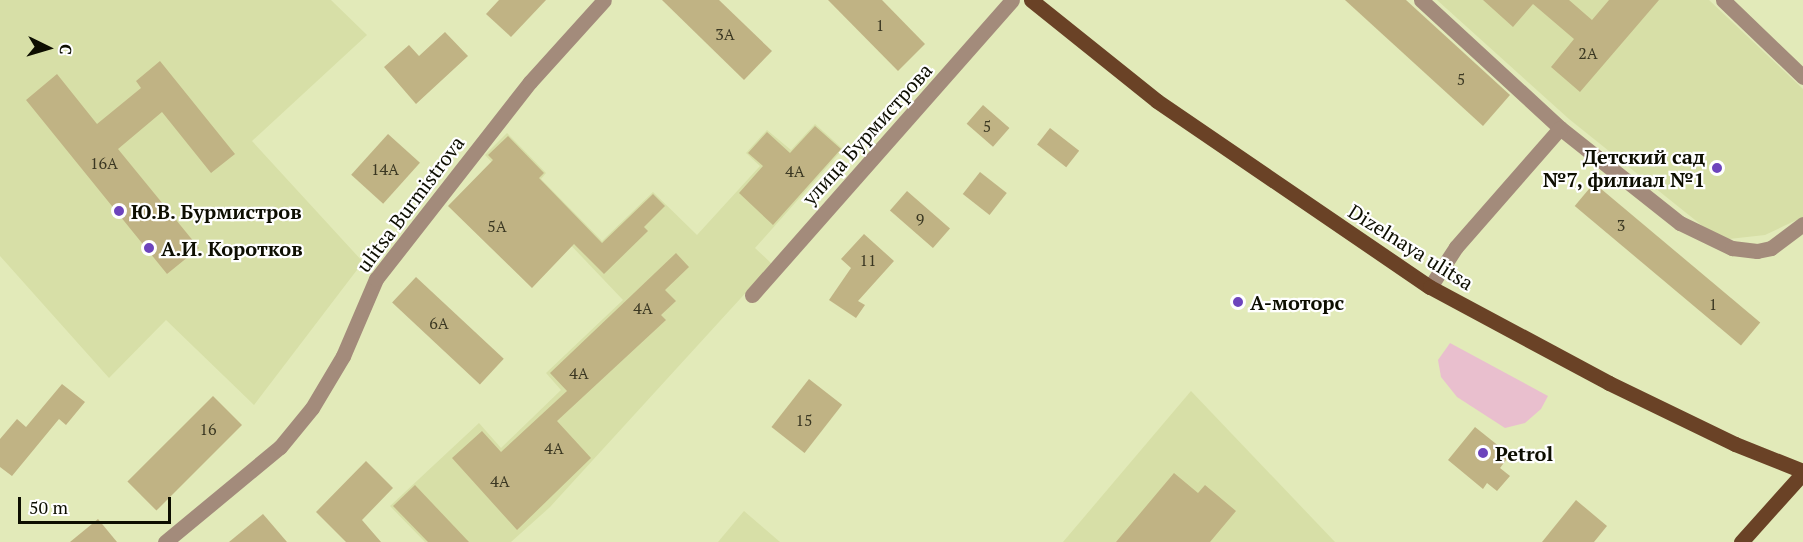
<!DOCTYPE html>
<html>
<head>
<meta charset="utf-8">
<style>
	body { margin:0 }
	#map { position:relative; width:1803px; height:542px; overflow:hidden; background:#e2eab9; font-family:"PT Serif",serif }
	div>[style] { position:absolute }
	.built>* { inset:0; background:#d7dfa7 }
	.green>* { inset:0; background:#e9bfce }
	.building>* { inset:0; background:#c0b384; transform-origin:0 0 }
	.street>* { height:15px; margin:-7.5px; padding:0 7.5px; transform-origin:7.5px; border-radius:7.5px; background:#a38b7b }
	.primary>* { height:15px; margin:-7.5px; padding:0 7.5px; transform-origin:7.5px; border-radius:7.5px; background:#6a4226 }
	.dots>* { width:16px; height:16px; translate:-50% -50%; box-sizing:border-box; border:3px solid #fff; border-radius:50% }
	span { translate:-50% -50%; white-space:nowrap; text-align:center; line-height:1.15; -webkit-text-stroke:4.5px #fff; paint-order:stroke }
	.number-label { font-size:16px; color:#3a3722 }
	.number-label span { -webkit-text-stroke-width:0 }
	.street-label { font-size:20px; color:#0d0e01 }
	.poi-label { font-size:20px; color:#0d0e01; font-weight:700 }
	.right { translate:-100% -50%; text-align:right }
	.left { translate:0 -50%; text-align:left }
	.north { position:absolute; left:18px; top:18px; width:60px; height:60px; -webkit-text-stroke:4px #fff; paint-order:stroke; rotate:95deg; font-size:16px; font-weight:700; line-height:24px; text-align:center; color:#0d0e01 }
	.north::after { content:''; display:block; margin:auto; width:21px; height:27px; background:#0d0e01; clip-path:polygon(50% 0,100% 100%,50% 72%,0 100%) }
	.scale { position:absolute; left:18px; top:497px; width:153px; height:27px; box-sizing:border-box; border:3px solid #0d0e01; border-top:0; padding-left:8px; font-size:18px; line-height:21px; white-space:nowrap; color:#0d0e01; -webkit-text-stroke:4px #fff; paint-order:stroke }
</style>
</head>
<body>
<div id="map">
	<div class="built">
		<div style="clip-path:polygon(0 0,331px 0,367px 35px,252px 141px,363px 262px,254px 405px,166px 320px,109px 378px,0 256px)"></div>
		<div style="clip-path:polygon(1437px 0,1709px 0,1803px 89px,1803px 217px,1765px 235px,1720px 240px,1569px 119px)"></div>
		<div style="clip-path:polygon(815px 124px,843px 149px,755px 248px,772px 264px,550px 507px,511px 542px,425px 542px,390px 506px,479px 423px,501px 448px,561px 390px,546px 373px,623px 300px,485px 155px,507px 133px,546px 173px,541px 179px,602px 241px,653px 192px,697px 235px,760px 166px,746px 153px,767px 130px,791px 150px)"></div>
		<div style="clip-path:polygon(1191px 391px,1335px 542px,1063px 542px)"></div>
		<div style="clip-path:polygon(744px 511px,780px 542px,718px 542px)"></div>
	</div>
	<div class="green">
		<div style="clip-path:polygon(1450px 343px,1548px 396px,1541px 409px,1525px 423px,1505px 428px,1457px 397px,1441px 377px,1438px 360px)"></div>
	</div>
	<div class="building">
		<div style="clip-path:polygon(499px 0,546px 0,511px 37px,486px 14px)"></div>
		<div style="clip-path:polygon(662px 0,719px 0,772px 51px,744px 80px)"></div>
		<div style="clip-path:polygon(828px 0,882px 0,925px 44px,898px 71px)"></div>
		<div style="clip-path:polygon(1345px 0,1406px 0,1510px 95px,1483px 126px)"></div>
		<div style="clip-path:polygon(1483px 0,1569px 0,1592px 20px,1609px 0,1659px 0,1580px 92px,1551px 67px,1574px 39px,1533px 4px,1513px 27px)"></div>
		<div style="clip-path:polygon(445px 32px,468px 56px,416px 104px,384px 67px,409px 45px,419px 56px)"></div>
		<div style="clip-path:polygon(160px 61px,235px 154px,211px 173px,162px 112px,118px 149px,199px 248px,167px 274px,26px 100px,57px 74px,97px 124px,141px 88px,136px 81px)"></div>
		<div style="left:983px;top:105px;width:35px;height:25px;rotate:41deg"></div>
		<div style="clip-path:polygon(815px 126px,841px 149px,773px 225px,739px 193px,763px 166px,748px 153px,767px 132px,790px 153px)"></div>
		<div style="left:1050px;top:128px;width:37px;height:21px;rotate:38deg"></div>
		<div style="left:388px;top:134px;width:43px;height:55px;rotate:42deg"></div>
		<div style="clip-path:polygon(508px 136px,544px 173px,539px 178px,602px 243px,653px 194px,665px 206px,644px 227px,648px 231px,604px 274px,574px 244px,532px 288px,448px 206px,493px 160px,488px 155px)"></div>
		<div style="left:980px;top:172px;width:34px;height:28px;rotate:38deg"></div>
		<div style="left:1594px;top:183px;width:217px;height:30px;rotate:40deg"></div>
		<div style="left:907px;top:191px;width:57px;height:26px;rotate:41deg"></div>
		<div style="clip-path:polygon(864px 234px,894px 261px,858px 301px,865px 305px,856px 318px,829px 300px,851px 268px,841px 259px)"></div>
		<div style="clip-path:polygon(676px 253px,689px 267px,665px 290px,676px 301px,661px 315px,666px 320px,557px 421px,591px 458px,517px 530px,452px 458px,482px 431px,501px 452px,567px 391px,550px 373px)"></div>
		<div style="left:416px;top:277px;width:120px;height:35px;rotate:43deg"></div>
		<div style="left:809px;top:379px;width:42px;height:61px;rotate:38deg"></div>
		<div style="clip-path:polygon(62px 384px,85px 402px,66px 425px,59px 419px,12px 476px,0 467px,0 439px,17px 419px,26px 427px)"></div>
		<div style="left:213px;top:396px;width:41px;height:121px;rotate:45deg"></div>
		<div style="clip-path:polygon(1475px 427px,1510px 455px,1500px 468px,1510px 476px,1497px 491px,1487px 483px,1483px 489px,1448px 460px)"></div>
		<div style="clip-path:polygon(366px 461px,393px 488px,362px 520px,381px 542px,346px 542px,316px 512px)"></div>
		<div style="clip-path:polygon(1174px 473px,1198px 493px,1205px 485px,1236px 511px,1210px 542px,1116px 542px)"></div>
		<div style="clip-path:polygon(415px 485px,469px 542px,428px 542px,393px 506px)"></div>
		<div style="clip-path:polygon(1576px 500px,1607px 526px,1594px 542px,1542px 542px)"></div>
		<div style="clip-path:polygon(263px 514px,287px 542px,229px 542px)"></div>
		<div style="clip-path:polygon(98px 519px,117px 542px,70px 542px)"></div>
	</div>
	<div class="street">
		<div style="left:1421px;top:0;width:189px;rotate:42.6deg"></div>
		<div style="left:1560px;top:128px;width:153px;rotate:38.4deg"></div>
		<div style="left:1680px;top:223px;width:58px;rotate:25.7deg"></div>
		<div style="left:1732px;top:248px;width:25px;rotate:7deg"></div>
		<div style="left:1757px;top:251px;width:14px;rotate:-12deg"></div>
		<div style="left:1771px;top:248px;width:40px;rotate:-37deg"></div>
		<div style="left:1723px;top:0;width:111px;rotate:43.9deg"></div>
		<div style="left:1430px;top:287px;width:48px;rotate:-57deg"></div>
		<div style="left:1456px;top:247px;width:158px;rotate:-48.8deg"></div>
		<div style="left:752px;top:295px;width:393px;rotate:-48.6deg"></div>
		<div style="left:165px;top:542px;width:149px;rotate:-39.6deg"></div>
		<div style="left:280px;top:447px;width:50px;rotate:-50.6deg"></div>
		<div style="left:312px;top:408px;width:61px;rotate:-59.2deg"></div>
		<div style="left:343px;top:356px;width:84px;rotate:-66.8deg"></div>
		<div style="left:376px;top:279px;width:250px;rotate:-52deg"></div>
		<div style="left:530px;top:82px;width:110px;rotate:-47.9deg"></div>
	</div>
	<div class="primary">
		<div style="left:1031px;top:0;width:161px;rotate:38.7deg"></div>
		<div style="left:1157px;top:101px;width:330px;rotate:34.3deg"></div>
		<div style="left:1430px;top:287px;width:203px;rotate:28.2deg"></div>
		<div style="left:1609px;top:383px;width:140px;rotate:25.8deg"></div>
		<div style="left:1735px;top:444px;width:73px;rotate:21.7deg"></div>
		<div style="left:1741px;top:542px;width:93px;rotate:-48.1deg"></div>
	</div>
	<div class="dots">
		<div style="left:1717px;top:168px;background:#6d44bc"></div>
		<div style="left:119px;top:211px;background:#6d44bc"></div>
		<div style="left:149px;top:248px;background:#6d44bc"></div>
		<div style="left:1238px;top:302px;background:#6d44bc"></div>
		<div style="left:1483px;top:453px;background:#6d44bc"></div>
	</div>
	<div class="number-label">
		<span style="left:880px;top:25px">1</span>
		<span style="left:725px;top:34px">3А</span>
		<span style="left:1588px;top:53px">2А</span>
		<span style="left:1461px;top:79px">5</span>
		<span style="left:987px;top:126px">5</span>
		<span style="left:104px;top:163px">16А</span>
		<span style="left:385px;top:169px">14А</span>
		<span style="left:795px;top:171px">4А</span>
		<span style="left:920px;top:219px">9</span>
		<span style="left:1621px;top:225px">3</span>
		<span style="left:497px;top:226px">5А</span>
		<span style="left:868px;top:260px">11</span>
		<span style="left:1713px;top:304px">1</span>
		<span style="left:643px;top:308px">4А</span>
		<span style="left:439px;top:323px">6А</span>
		<span style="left:579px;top:373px">4А</span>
		<span style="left:804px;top:420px">15</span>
		<span style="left:208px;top:429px">16</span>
		<span style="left:554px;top:448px">4А</span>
		<span style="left:500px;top:481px">4А</span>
	</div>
	<div class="street-label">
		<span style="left:867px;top:134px;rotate:-48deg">улица Бурмистрова</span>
		<span style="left:410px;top:204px;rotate:-53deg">ulitsa Burmistrova</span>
		<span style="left:1411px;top:247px;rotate:32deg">Dizelnaya ulitsa</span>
	</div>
	<div class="poi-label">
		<span class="right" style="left:1705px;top:168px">Детский сад<br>№7, филиал №1</span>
		<span class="left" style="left:131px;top:211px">Ю.В. Бурмистров</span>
		<span class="left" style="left:161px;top:248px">А.И. Коротков</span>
		<span class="left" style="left:1250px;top:302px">А-моторс</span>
		<span class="left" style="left:1495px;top:453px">Petrol</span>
	</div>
	<div class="north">С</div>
	<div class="scale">50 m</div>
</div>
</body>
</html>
